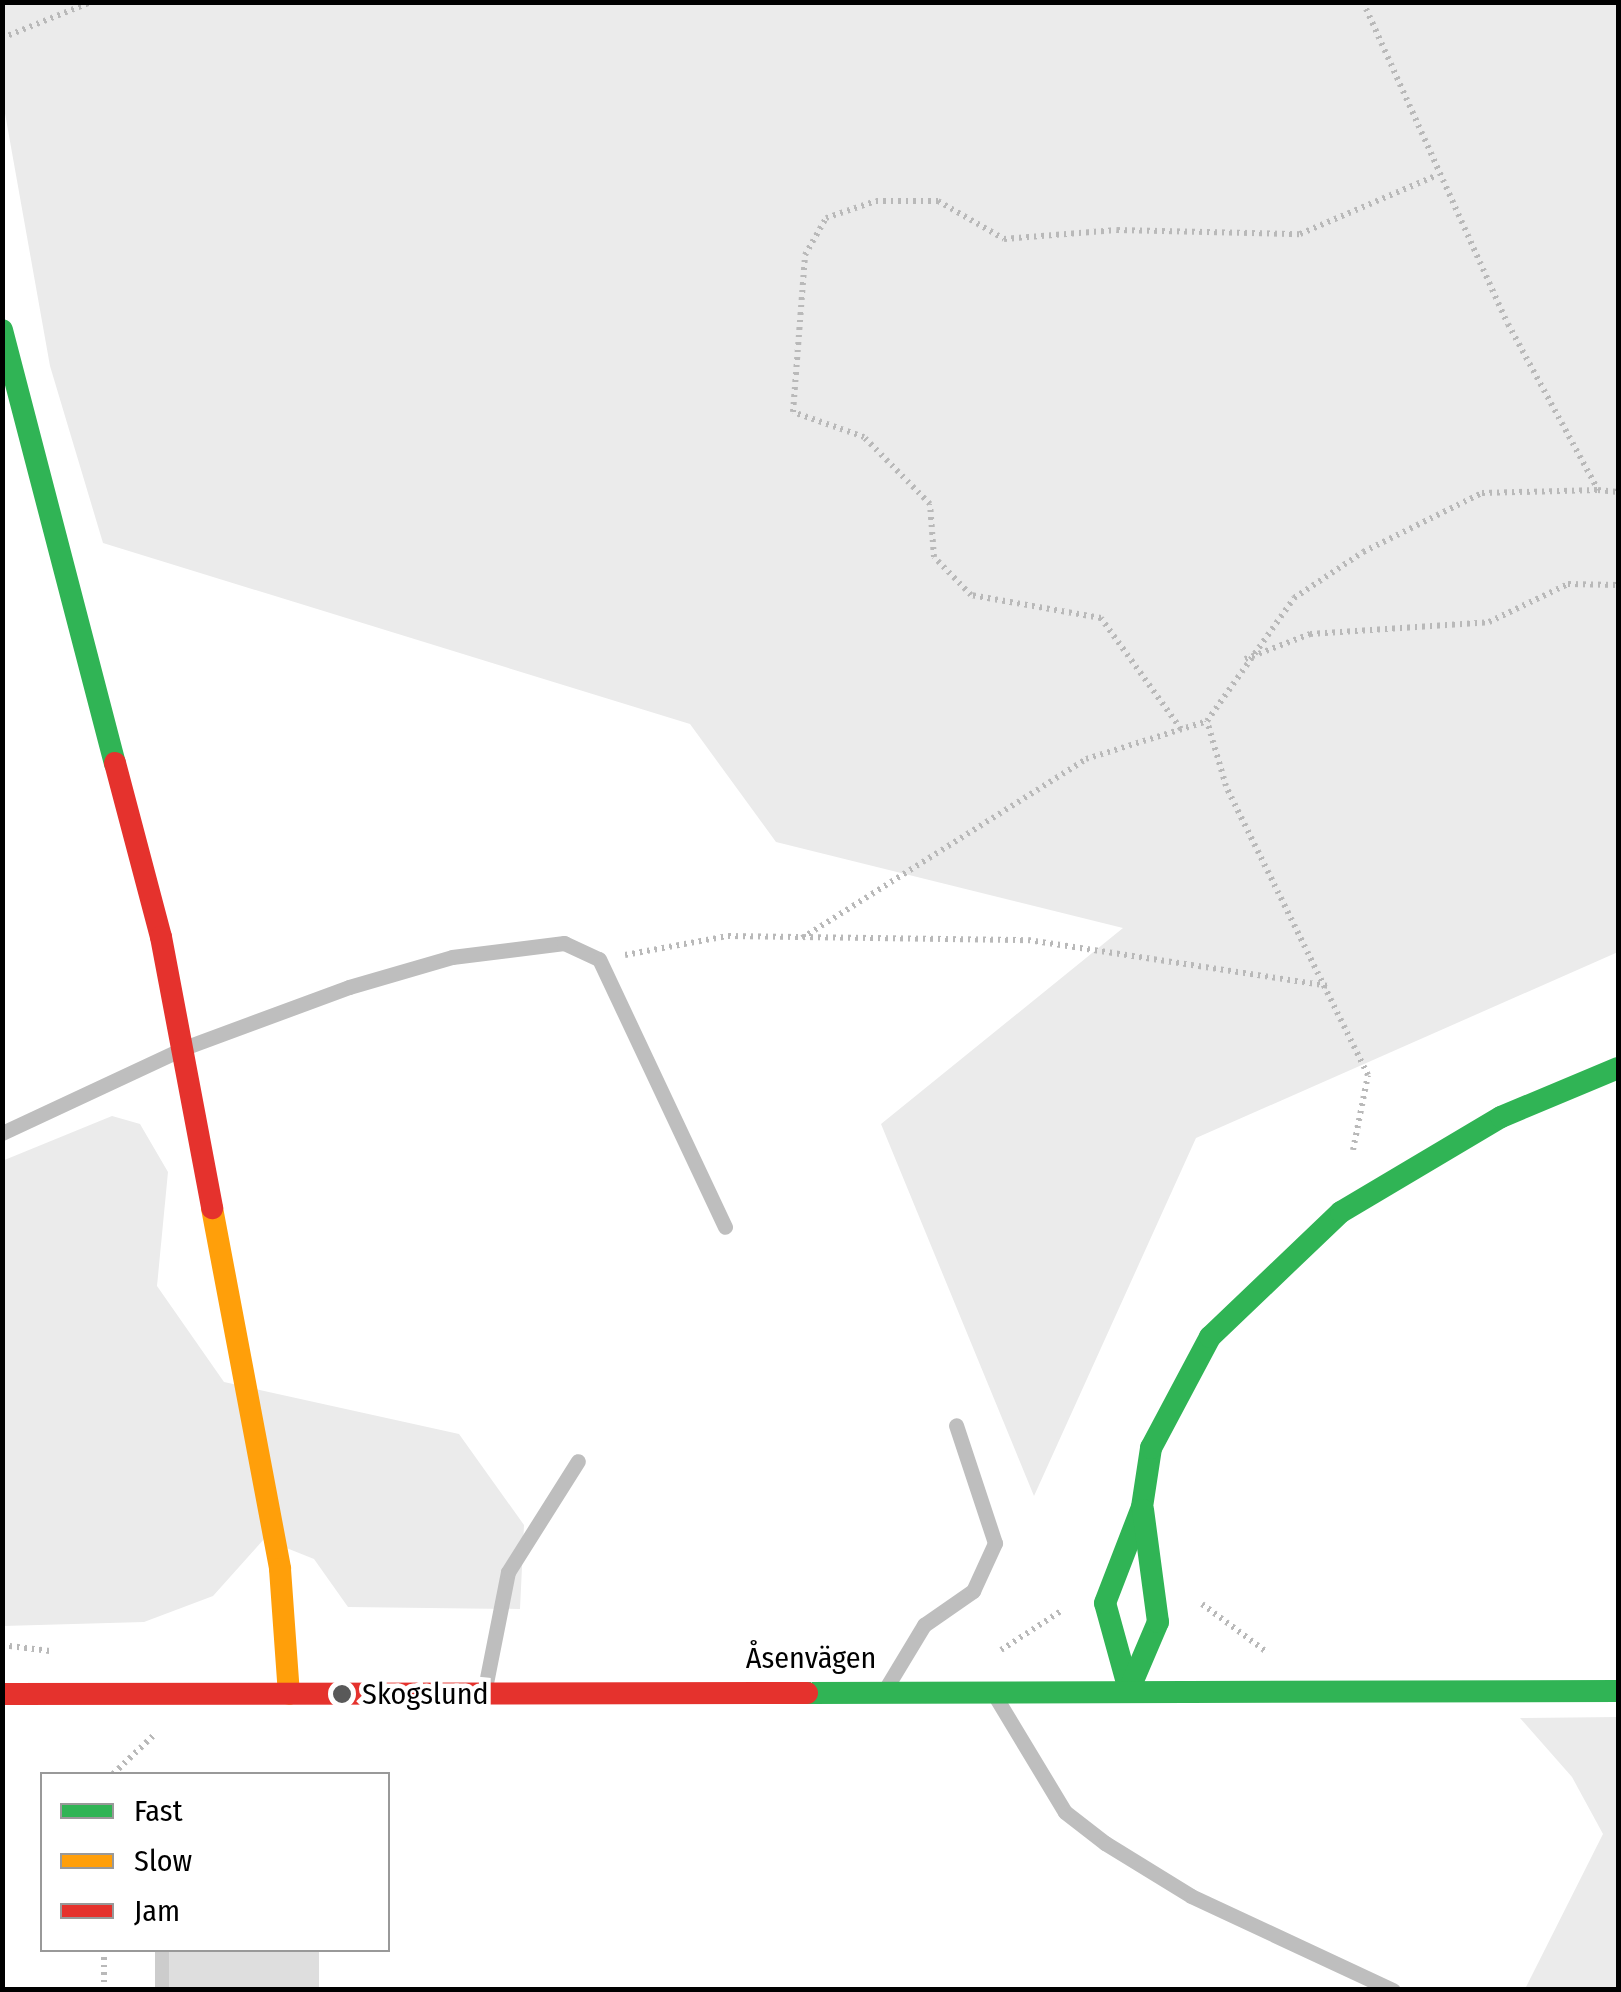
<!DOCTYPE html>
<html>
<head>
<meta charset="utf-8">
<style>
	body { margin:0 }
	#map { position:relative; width:1621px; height:1992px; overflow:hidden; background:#fff; font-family:"Fira Sans Condensed",sans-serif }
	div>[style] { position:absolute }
	.green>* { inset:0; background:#ebebeb }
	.shadow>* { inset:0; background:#0003; transform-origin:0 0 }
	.building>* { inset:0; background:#dedede; transform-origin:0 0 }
	.path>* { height:6px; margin-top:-3px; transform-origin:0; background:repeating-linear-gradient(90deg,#b9b9b9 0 2.5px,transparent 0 7.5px) }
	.lane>* { height:15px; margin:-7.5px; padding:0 7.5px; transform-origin:7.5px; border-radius:7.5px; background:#bebebe }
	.fast>* { height:22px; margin:-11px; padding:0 11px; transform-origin:11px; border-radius:11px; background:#30b455 }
	.slow>* { height:22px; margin:-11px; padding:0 11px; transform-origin:11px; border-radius:11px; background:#ff9f0a }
	.jam>* { height:22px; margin:-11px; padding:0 11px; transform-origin:11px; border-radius:11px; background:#e5322d }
	.dots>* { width:28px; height:28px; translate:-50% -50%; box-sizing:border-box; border:5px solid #fff; border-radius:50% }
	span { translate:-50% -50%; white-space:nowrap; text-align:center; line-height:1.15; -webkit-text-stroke:9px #fff; paint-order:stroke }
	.street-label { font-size:30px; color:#000 }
	.poi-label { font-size:30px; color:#000 }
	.left { translate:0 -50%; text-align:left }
	.frame { position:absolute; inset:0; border:5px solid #000; pointer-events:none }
	.legend { position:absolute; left:40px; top:1772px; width:350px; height:180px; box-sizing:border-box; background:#fff; border:2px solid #999; margin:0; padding:12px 18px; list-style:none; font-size:30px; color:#000 }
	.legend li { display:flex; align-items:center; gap:20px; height:50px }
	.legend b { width:50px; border:2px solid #999 }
</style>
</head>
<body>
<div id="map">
	<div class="green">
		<div style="clip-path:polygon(2px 3px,1618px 3px,1618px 952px,1196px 1138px,1034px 1496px,881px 1124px,1123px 928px,776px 842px,690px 724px,103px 543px,50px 366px,3px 102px)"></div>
		<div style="clip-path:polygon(112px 1116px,140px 1124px,168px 1172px,157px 1286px,224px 1382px,459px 1434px,524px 1525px,520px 1609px,348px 1607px,314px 1559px,264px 1539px,213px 1596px,144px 1622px,3px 1626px,2px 1161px)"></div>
		<div style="clip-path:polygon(1618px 1717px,1618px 1989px,1525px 1989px,1603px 1834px,1572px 1777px,1520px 1718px)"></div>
	</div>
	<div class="shadow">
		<div style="left:155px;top:1950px;width:162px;height:40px"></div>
	</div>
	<div class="building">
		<div style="left:169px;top:1950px;width:150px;height:40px"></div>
	</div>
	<div class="path">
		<div style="left:1363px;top:2px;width:353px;rotate:65.8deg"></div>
		<div style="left:1508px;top:324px;width:189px;rotate:61.5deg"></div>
		<div style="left:1598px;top:490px;width:20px;rotate:6deg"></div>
		<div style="left:2px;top:38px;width:96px;rotate:-22deg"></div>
		<div style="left:1245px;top:659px;width:70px;rotate:-21deg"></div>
		<div style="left:1310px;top:634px;width:179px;rotate:-3.8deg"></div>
		<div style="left:1489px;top:622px;width:88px;rotate:-25.7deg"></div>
		<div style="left:1568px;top:584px;width:50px;rotate:1.1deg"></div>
		<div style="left:1181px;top:729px;width:137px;rotate:-125.8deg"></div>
		<div style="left:1101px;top:618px;width:132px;rotate:-170deg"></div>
		<div style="left:971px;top:595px;width:53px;rotate:-134.2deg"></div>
		<div style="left:934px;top:557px;width:53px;rotate:-94.3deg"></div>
		<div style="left:930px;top:504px;width:94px;rotate:-134.6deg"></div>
		<div style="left:864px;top:437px;width:75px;rotate:-160.6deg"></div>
		<div style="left:793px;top:412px;width:157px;rotate:-85.6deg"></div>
		<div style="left:805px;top:255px;width:43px;rotate:-60.4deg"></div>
		<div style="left:826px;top:218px;width:53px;rotate:-18.8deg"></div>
		<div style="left:876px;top:201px;width:62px"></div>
		<div style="left:938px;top:201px;width:76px;rotate:29.9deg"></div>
		<div style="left:1004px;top:239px;width:113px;rotate:-4.6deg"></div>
		<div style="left:1117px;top:230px;width:183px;rotate:1.3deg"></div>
		<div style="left:1300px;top:234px;width:147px;rotate:-23.2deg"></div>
		<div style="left:802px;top:938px;width:336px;rotate:-32.2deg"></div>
		<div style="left:1086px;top:759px;width:127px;rotate:-17.4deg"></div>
		<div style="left:625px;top:955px;width:105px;rotate:-10.5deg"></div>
		<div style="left:728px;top:936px;width:300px;rotate:0.8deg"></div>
		<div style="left:1028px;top:940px;width:305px;rotate:8.7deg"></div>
		<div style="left:1353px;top:1150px;width:76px;rotate:-78.7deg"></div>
		<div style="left:1368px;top:1075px;width:322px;rotate:-116.2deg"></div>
		<div style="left:1226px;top:786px;width:68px;rotate:-106.3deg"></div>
		<div style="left:1207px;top:721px;width:151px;rotate:-54.7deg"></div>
		<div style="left:1294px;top:598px;width:83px;rotate:-33.7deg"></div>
		<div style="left:1363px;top:552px;width:133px;rotate:-26.4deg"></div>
		<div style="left:1482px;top:493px;width:116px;rotate:-1.5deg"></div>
		<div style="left:1202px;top:1604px;width:82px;rotate:36.6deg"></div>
		<div style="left:2px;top:1645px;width:48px;rotate:7.1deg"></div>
		<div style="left:1001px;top:1650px;width:72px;rotate:-33deg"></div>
		<div style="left:113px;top:1774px;width:58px;rotate:-43.6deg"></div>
		<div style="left:104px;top:1950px;width:40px;rotate:90deg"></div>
	</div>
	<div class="lane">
		<div style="left:2px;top:1133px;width:201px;rotate:-25deg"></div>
		<div style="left:184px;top:1048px;width:176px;rotate:-20.3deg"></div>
		<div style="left:349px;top:987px;width:107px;rotate:-16.2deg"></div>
		<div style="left:452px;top:957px;width:113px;rotate:-7.1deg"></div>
		<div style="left:564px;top:943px;width:38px;rotate:25deg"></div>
		<div style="left:599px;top:959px;width:296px;rotate:64.8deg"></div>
		<div style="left:485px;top:1688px;width:118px;rotate:-78.8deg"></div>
		<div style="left:508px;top:1572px;width:131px;rotate:-57.8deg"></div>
		<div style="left:886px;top:1688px;width:74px;rotate:-58.9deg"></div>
		<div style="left:924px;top:1625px;width:60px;rotate:-34.8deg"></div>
		<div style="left:973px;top:1591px;width:53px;rotate:-65.4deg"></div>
		<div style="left:995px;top:1543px;width:124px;rotate:-108.3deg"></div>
		<div style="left:995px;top:1696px;width:135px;rotate:58.9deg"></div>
		<div style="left:1065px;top:1812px;width:51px;rotate:37.8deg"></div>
		<div style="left:1105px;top:1843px;width:101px;rotate:31.6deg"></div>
		<div style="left:1191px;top:1896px;width:223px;rotate:25deg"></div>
	</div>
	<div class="fast">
		<div style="left:2px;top:330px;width:448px;rotate:75.4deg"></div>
		<div style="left:1129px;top:1690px;width:90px;rotate:-105.4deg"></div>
		<div style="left:1105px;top:1603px;width:103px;rotate:-68.9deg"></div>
		<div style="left:1142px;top:1507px;width:60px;rotate:-81.3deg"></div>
		<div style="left:1151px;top:1448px;width:126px;rotate:-62deg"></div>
		<div style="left:1210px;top:1337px;width:181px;rotate:-43.7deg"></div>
		<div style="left:1341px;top:1212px;width:186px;rotate:-30.7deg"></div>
		<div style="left:1501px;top:1117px;width:127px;rotate:-22.7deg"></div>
		<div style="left:1129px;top:1690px;width:74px;rotate:-66.9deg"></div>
		<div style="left:1158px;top:1622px;width:113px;rotate:-97.6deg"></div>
		<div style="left:807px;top:1693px;width:811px;rotate:-0.14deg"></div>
	</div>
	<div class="slow">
		<div style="left:212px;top:1208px;width:367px;rotate:79.3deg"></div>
		<div style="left:280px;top:1569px;width:125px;rotate:85.9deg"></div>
	</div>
	<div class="jam">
		<div style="left:115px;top:763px;width:180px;rotate:75.2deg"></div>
		<div style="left:161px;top:937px;width:276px;rotate:79.3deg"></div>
		<div style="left:2px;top:1694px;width:805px;rotate:-0.07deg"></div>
	</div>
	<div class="dots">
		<div style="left:342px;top:1694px;background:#595959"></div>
	</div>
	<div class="street-label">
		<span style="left:811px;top:1658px">Åsenvägen</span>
	</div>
	<div class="poi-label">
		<span class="left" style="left:362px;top:1694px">Skogslund</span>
	</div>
	<div class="frame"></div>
	<ul class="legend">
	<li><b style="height:12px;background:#30b455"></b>Fast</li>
	<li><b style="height:12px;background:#ff9f0a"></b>Slow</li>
	<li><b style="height:12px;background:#e5322d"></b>Jam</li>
	</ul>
</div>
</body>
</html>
